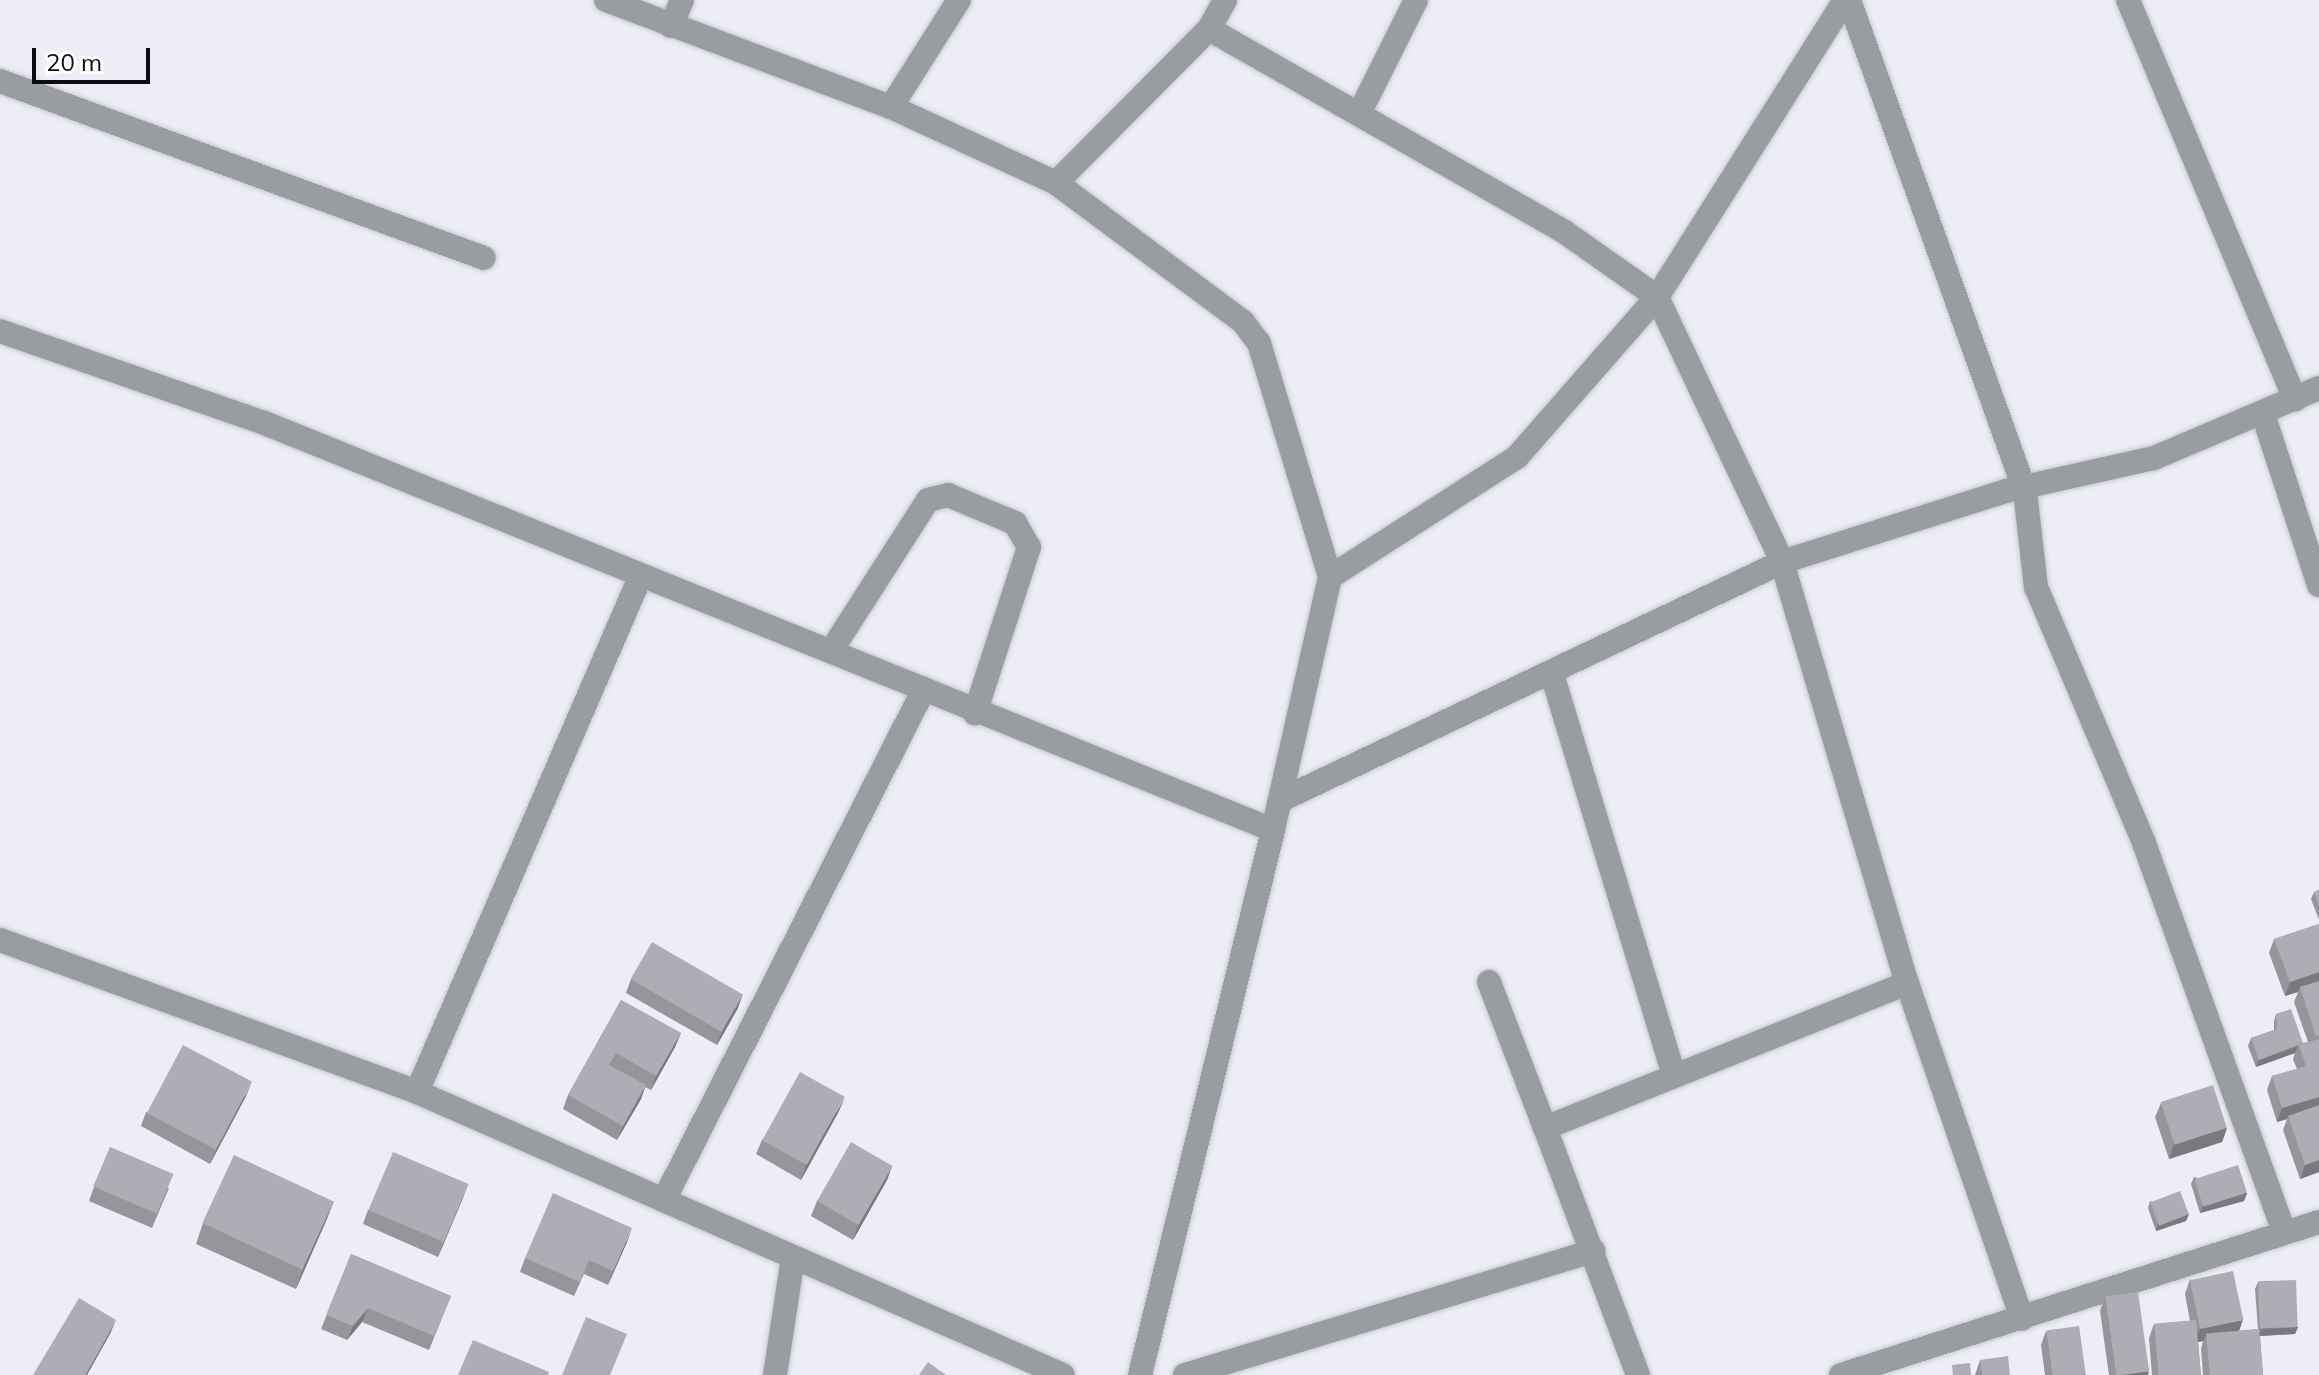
<!DOCTYPE html>
<html>
<head>
<meta charset="utf-8">
<style>
	body { margin:0 }
	#map { position:relative; width:2319px; height:1375px; overflow:hidden; background:#ecedf6; font-family:Mulish,sans-serif }
	div>[style] { position:absolute }
	.roads { filter:drop-shadow(0 0 2px #c8c9d1) drop-shadow(0 0 2px #c8c9d1) }
	.street>* { height:24px; margin:-12px; padding:0 12px; transform-origin:12px; border-radius:12px; background:#9a9da0 }
	.wall>* { inset:0; background:#97949c }
	.shaded-wall>* { inset:0; background:#7b787f }
	.building>* { inset:0; background:#b0acb5; transform-origin:0 0 }
	span { translate:-50% -50%; white-space:nowrap; text-align:center; line-height:1.15; -webkit-text-stroke:8px #fff; paint-order:stroke }
	.scale { position:absolute; left:32px; top:48px; width:118px; height:36px; box-sizing:border-box; border:4px solid #0d0d10; border-top:0; padding-left:10px; font-size:24px; line-height:28px; white-space:nowrap; color:#0d0d10; -webkit-text-stroke:6px #fff; paint-order:stroke }
</style>
</head>
<body>
<div id="map">
	<div class="roads">
		<div class="street">
			<div style="left:606px;top:0;width:304px;rotate:20.6deg"></div>
			<div style="left:891px;top:107px;width:182px;rotate:24.7deg"></div>
			<div style="left:1056px;top:183px;width:233px;rotate:36.6deg"></div>
			<div style="left:1243px;top:322px;width:26px;rotate:53deg"></div>
			<div style="left:1259px;top:343px;width:245px;rotate:73.1deg"></div>
			<div style="left:1330px;top:577px;width:259px;rotate:102.7deg"></div>
			<div style="left:1845px;top:0;width:352px;rotate:122.3deg"></div>
			<div style="left:1657px;top:297px;width:293px;rotate:64.7deg"></div>
			<div style="left:1782px;top:562px;width:439px;rotate:73.5deg"></div>
			<div style="left:1907px;top:983px;width:355px;rotate:71.1deg"></div>
			<div style="left:1849px;top:0;width:522px;rotate:70.28deg"></div>
			<div style="left:2025px;top:491px;width:97px;rotate:83.5deg"></div>
			<div style="left:2036px;top:587px;width:278px;rotate:67.1deg"></div>
			<div style="left:2144px;top:843px;width:413px;rotate:70.2deg"></div>
			<div style="left:2128px;top:0;width:433px;rotate:67.3deg"></div>
			<div style="left:671px;top:26px;width:28px;rotate:-67deg"></div>
			<div style="left:1209px;top:29px;width:411px;rotate:29.7deg"></div>
			<div style="left:1566px;top:233px;width:111px;rotate:35.1deg"></div>
			<div style="left:1657px;top:297px;width:213px;rotate:131.2deg"></div>
			<div style="left:1517px;top:457px;width:222px;rotate:147.3deg"></div>
			<div style="left:0;top:81px;width:515px;rotate:20.09deg"></div>
			<div style="left:891px;top:107px;width:127px;rotate:-57.6deg"></div>
			<div style="left:1359px;top:114px;width:127px;rotate:-63.4deg"></div>
			<div style="left:1056px;top:183px;width:217px;rotate:-45.2deg"></div>
			<div style="left:1209px;top:29px;width:33px;rotate:-61deg"></div>
			<div style="left:0;top:331px;width:277px;rotate:19.2deg"></div>
			<div style="left:262px;top:422px;width:1090px;rotate:21.98deg"></div>
			<div style="left:1273px;top:830px;width:561px;rotate:103.71deg"></div>
			<div style="left:2263px;top:414px;width:180px;rotate:71.9deg"></div>
			<div style="left:831px;top:651px;width:179px;rotate:-57.3deg"></div>
			<div style="left:928px;top:500px;width:21px;rotate:-14deg"></div>
			<div style="left:948px;top:495px;width:73px;rotate:22.7deg"></div>
			<div style="left:1015px;top:523px;width:28px;rotate:60deg"></div>
			<div style="left:1029px;top:547px;width:175px;rotate:108deg"></div>
			<div style="left:1552px;top:674px;width:416px;rotate:73.1deg"></div>
			<div style="left:1281px;top:800px;width:555px;rotate:-25.41deg"></div>
			<div style="left:1782px;top:562px;width:235px;rotate:-17.6deg"></div>
			<div style="left:2006px;top:491px;width:152px;rotate:-12.6deg"></div>
			<div style="left:2154px;top:458px;width:179px;rotate:-23deg"></div>
			<div style="left:0;top:940px;width:444px;rotate:20deg"></div>
			<div style="left:417px;top:1092px;width:705px;rotate:23.66deg"></div>
			<div style="left:1489px;top:982px;width:156px;rotate:69deg"></div>
			<div style="left:417px;top:1092px;width:563px;rotate:-66.57deg"></div>
			<div style="left:666px;top:1196px;width:569px;rotate:-63.03deg"></div>
			<div style="left:775px;top:1375px;width:118px;rotate:-81.3deg"></div>
			<div style="left:1185px;top:1375px;width:427px;rotate:-16.9deg"></div>
			<div style="left:1638px;top:1375px;width:264px;rotate:-110.6deg"></div>
			<div style="left:1545px;top:1128px;width:390px;rotate:-21.8deg"></div>
			<div style="left:1841px;top:1375px;width:502px;rotate:-17.75deg"></div>
		</div>
	</div>
	<div class="wall">
		<div style="clip-path:polygon(2319px 890px,2319px 920px,2311px 899px,2314px 892px)"></div>
		<div style="clip-path:polygon(2319px 924px,2319px 1172px,2300px 1179px,2283px 1130px,2287px 1119px,2277px 1122px,2267px 1090px,2272px 1076px,2297px 1069px,2293px 1059px,2295px 1053px,2256px 1067px,2248px 1046px,2251px 1038px,2274px 1030px,2274px 1021px,2276px 1014px,2303px 1043px,2308px 1042px,2294px 1002px,2298px 992px,2285px 996px,2269px 953px,2274px 939px)"></div>
		<div style="clip-path:polygon(631px 979px,738px 1008px,717px 1045px,626px 993px)"></div>
		<div style="clip-path:polygon(621px 1000px,681px 1033px,675px 1047px,651px 1090px,645px 1087px,641px 1099px,617px 1140px,563px 1109px,568px 1095px)"></div>
		<div style="clip-path:polygon(246px 1096px,210px 1164px,141px 1126px,146px 1112px)"></div>
		<div style="clip-path:polygon(2161px 1103px,2227px 1128px,2222px 1142px,2169px 1159px,2155px 1117px)"></div>
		<div style="clip-path:polygon(839px 1111px,801px 1180px,756px 1154px,762px 1140px)"></div>
		<div style="clip-path:polygon(892px 1166px,887px 1180px,853px 1240px,811px 1216px,817px 1201px)"></div>
		<div style="clip-path:polygon(2194px 1177px,2247px 1193px,2244px 1201px,2200px 1213px,2191px 1184px)"></div>
		<div style="clip-path:polygon(94px 1187px,169px 1188px,152px 1228px,89px 1201px)"></div>
		<div style="clip-path:polygon(463px 1198px,438px 1257px,363px 1224px,368px 1210px)"></div>
		<div style="clip-path:polygon(334px 1201px,326px 1221px,296px 1289px,196px 1244px,203px 1223px)"></div>
		<div style="clip-path:polygon(2150px 1201px,2189px 1214px,2186px 1221px,2156px 1231px,2148px 1208px)"></div>
		<div style="clip-path:polygon(627px 1242px,608px 1285px,584px 1274px,574px 1296px,520px 1272px,525px 1258px)"></div>
		<div style="clip-path:polygon(351px 1254px,451px 1296px,429px 1350px,362px 1322px,347px 1340px,321px 1329px)"></div>
		<div style="clip-path:polygon(2190px 1279px,2239px 1331px,2258px 1329px,2255px 1289px,2258px 1282px,2298px 1327px,2295px 1334px,2260px 1336px,2263px 1375px,2203px 1375px,2201px 1349px,2203px 1341px,2198px 1342px,2201px 1375px,2152px 1375px,2149px 1338px,2154px 1324px,2190px 1321px,2185px 1294px)"></div>
		<div style="clip-path:polygon(2105px 1297px,2148px 1375px,2109px 1375px,2100px 1311px)"></div>
		<div style="clip-path:polygon(2046px 1331px,2086px 1375px,2045px 1375px,2041px 1345px)"></div>
		<div style="clip-path:polygon(1980px 1360px,2010px 1375px,1975px 1375px)"></div>
	</div>
	<div class="shaded-wall">
		<div style="clip-path:polygon(2319px 972px,2319px 985px,2300px 987px,2298px 992px,2285px 996px,2290px 982px)"></div>
		<div style="clip-path:polygon(743px 994px,738px 1008px,717px 1045px,722px 1031px)"></div>
		<div style="clip-path:polygon(681px 1033px,675px 1047px,651px 1090px,656px 1076px)"></div>
		<div style="clip-path:polygon(2298px 1046px,2295px 1053px,2256px 1067px,2259px 1060px)"></div>
		<div style="clip-path:polygon(252px 1082px,246px 1096px,210px 1164px,216px 1150px)"></div>
		<div style="clip-path:polygon(646px 1085px,641px 1099px,617px 1140px,623px 1126px)"></div>
		<div style="clip-path:polygon(845px 1097px,839px 1111px,801px 1180px,806px 1165px)"></div>
		<div style="clip-path:polygon(2319px 1097px,2319px 1110px,2288px 1116px,2287px 1119px,2277px 1122px,2282px 1108px)"></div>
		<div style="clip-path:polygon(2227px 1128px,2222px 1142px,2169px 1159px,2174px 1144px)"></div>
		<div style="clip-path:polygon(2319px 1160px,2319px 1172px,2300px 1179px,2305px 1165px)"></div>
		<div style="clip-path:polygon(892px 1166px,887px 1180px,853px 1240px,858px 1226px)"></div>
		<div style="clip-path:polygon(468px 1184px,463px 1198px,438px 1257px,443px 1243px)"></div>
		<div style="clip-path:polygon(2247px 1193px,2244px 1201px,2200px 1213px,2203px 1206px)"></div>
		<div style="clip-path:polygon(334px 1201px,326px 1221px,296px 1289px,303px 1269px)"></div>
		<div style="clip-path:polygon(2189px 1214px,2186px 1221px,2156px 1231px,2158px 1224px)"></div>
		<div style="clip-path:polygon(632px 1228px,627px 1242px,608px 1285px,613px 1271px)"></div>
		<div style="clip-path:polygon(368px 1308px,362px 1322px,347px 1340px,353px 1326px)"></div>
		<div style="clip-path:polygon(116px 1320px,110px 1334px,87px 1375px,85px 1375px)"></div>
		<div style="clip-path:polygon(2243px 1320px,2238px 1334px,2206px 1335px,2203px 1341px,2194px 1343px,2200px 1328px)"></div>
		<div style="clip-path:polygon(2298px 1327px,2295px 1334px,2258px 1336px,2261px 1329px)"></div>
		<div style="clip-path:polygon(2149px 1371px,2148px 1375px,2118px 1375px)"></div>
	</div>
	<div class="building">
		<div style="clip-path:polygon(2319px 890px,2319px 906px,2314px 892px)"></div>
		<div style="clip-path:polygon(2319px 924px,2319px 972px,2290px 982px,2274px 939px)"></div>
		<div style="left:652px;top:942px;width:105px;height:43px;rotate:30deg"></div>
		<div style="clip-path:polygon(2319px 981px,2319px 1035px,2316px 1036px,2300px 987px)"></div>
		<div style="clip-path:polygon(621px 1000px,681px 1033px,656px 1076px,616px 1053px,609px 1065px,646px 1085px,623px 1126px,568px 1095px)"></div>
		<div style="clip-path:polygon(2291px 1009px,2303px 1043px,2259px 1060px,2251px 1038px,2277px 1029px,2276px 1014px)"></div>
		<div style="clip-path:polygon(2319px 1039px,2319px 1097px,2282px 1108px,2272px 1076px,2306px 1066px,2299px 1045px)"></div>
		<div style="left:183px;top:1045px;width:78px;height:77px;rotate:28deg"></div>
		<div style="left:800px;top:1072px;width:51px;height:78px;rotate:29deg"></div>
		<div style="left:2213px;top:1085px;width:45px;height:55px;rotate:72deg"></div>
		<div style="clip-path:polygon(2319px 1105px,2319px 1160px,2305px 1165px,2288px 1116px)"></div>
		<div style="left:851px;top:1142px;width:48px;height:68px;rotate:30deg"></div>
		<div style="left:110px;top:1147px;width:69px;height:43px;rotate:23deg"></div>
		<div style="left:393px;top:1152px;width:82px;height:63px;rotate:23deg"></div>
		<div style="left:234px;top:1155px;width:110px;height:75px;rotate:25deg"></div>
		<div style="left:2238px;top:1165px;width:29px;height:46px;rotate:72deg"></div>
		<div style="left:2180px;top:1191px;width:25px;height:32px;rotate:69deg"></div>
		<div style="clip-path:polygon(553px 1193px,632px 1228px,613px 1271px,589px 1260px,580px 1282px,525px 1258px)"></div>
		<div style="clip-path:polygon(351px 1254px,451px 1296px,434px 1336px,368px 1308px,353px 1326px,326px 1315px)"></div>
		<div style="left:2233px;top:1271px;width:50px;height:44px;rotate:78deg"></div>
		<div style="left:2296px;top:1280px;width:47px;height:38px;rotate:88deg"></div>
		<div style="left:2138px;top:1292px;width:80px;height:33px;rotate:82deg"></div>
		<div style="clip-path:polygon(79px 1298px,116px 1320px,85px 1375px,33px 1375px)"></div>
		<div style="clip-path:polygon(586px 1317px,627px 1334px,610px 1375px,562px 1375px)"></div>
		<div style="left:2196px;top:1320px;width:55px;height:42px;rotate:85deg"></div>
		<div style="left:2079px;top:1326px;width:49px;height:33px;rotate:82deg"></div>
		<div style="left:2259px;top:1329px;width:46px;height:53px;rotate:85deg"></div>
		<div style="clip-path:polygon(473px 1340px,549px 1372px,548px 1375px,458px 1375px)"></div>
		<div style="clip-path:polygon(2008px 1356px,2010px 1375px,1982px 1375px,1980px 1360px)"></div>
		<div style="clip-path:polygon(928px 1362px,946px 1375px,919px 1375px)"></div>
		<div style="clip-path:polygon(1970px 1363px,1971px 1375px,1953px 1375px,1952px 1365px)"></div>
	</div>
	<div class="scale">20 m</div>
</div>
</body>
</html>
